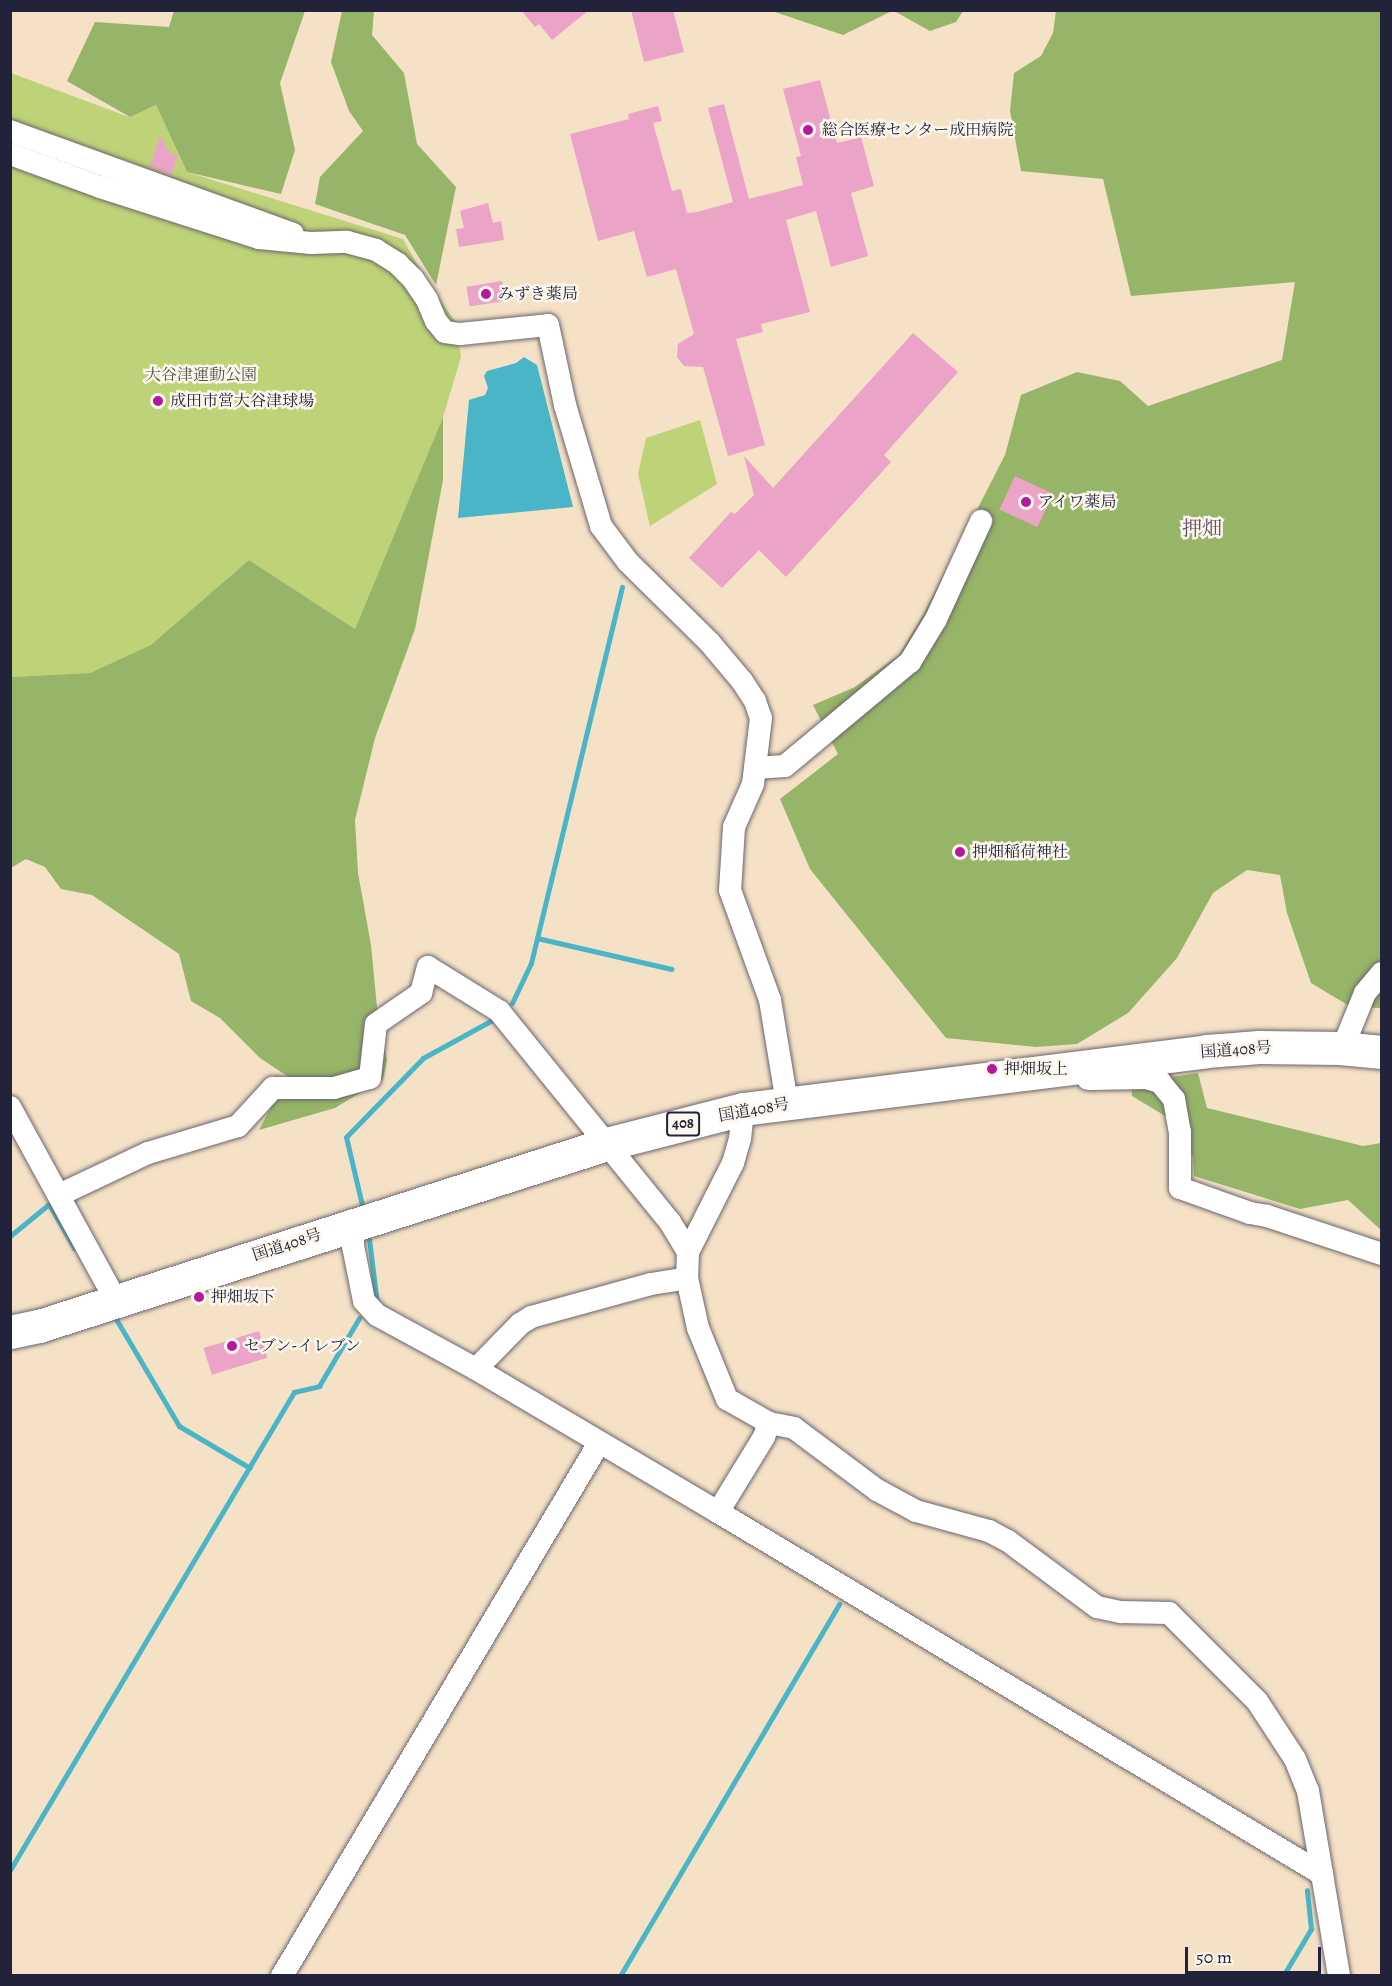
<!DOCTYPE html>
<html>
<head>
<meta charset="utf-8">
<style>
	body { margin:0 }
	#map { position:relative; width:1392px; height:1986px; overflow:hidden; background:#f4e1c6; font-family:Alegreya,"Noto Serif JP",serif }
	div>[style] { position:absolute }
	.green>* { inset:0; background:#bed377 }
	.forest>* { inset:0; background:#96b568 }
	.water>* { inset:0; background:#49b5c6 }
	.stream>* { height:5px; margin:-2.5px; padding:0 2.5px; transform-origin:2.5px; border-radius:2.5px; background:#49b5c6 }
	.building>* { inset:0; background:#eba4c7; transform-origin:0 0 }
	.roads { filter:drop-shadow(0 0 2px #6c656c) drop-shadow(0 0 2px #6c656c) }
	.minor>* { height:22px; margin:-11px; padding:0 11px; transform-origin:11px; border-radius:11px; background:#fff }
	.highway>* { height:33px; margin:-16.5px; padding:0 16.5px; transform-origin:16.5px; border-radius:16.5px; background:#fff }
	.dots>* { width:16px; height:16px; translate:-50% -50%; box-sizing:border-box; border:3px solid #fbf7ec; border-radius:50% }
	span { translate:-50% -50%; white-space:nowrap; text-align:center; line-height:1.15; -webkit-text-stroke:5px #fbf7ec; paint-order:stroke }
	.shield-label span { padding:2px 4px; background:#fbf7ec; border:2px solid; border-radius:4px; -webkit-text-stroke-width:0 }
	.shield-label { font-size:15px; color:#22223b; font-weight:700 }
	.poi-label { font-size:16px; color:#22223b }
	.left { translate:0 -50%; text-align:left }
	.park-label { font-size:16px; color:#51574d }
	.street-label { font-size:16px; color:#22223b }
	.quarter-label { font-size:20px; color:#68506c }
	.frame { position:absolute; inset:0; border:12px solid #22223b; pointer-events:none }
	.scale { position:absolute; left:1185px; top:1947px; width:136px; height:27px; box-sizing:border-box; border:3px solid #22223b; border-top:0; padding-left:8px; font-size:18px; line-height:21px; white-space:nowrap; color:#22223b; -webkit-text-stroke:4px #fbf7ec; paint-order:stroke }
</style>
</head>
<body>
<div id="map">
	<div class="green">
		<div style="clip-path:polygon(11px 73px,129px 117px,156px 105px,187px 172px,403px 239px,427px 282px,455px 321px,461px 357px,443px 417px,355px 629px,249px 560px,152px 645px,90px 673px,11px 677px)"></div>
		<div style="clip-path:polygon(700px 420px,717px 484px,650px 526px,638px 474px,646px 438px)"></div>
	</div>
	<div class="forest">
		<div style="clip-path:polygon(174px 11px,305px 11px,280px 83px,295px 150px,281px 194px,187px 172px,156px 105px,130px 117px,67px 81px,95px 22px,169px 27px)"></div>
		<div style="clip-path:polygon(342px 11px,374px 11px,372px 35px,404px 73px,417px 144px,456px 187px,436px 285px,405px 235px,315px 204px,320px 177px,363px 131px,349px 111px,331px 62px)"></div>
		<div style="clip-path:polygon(772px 11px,892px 10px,892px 11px,843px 35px)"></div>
		<div style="clip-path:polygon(894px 11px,963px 10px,963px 11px,956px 22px,930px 31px)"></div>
		<div style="clip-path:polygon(1056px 11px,1381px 11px,1381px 1008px,1351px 1007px,1311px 983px,1287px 913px,1280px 875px,1247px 870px,1213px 893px,1177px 958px,1128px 1013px,1077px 1044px,1036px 1047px,946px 1038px,810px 869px,780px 799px,838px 754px,813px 705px,855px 687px,899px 655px,923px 615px,1005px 455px,1021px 395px,1077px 372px,1120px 381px,1148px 406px,1282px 360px,1295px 282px,1131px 296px,1103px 179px,1021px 171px,1010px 111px,1014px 73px,1041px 56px,1053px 33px)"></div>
		<div style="clip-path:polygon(443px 417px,443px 480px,415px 629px,375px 738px,355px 820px,358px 873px,371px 945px,378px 1018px,387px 1060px,383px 1079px,335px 1108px,259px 1130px,287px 1076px,260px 1058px,220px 1018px,191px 1001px,179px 954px,92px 895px,61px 889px,45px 867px,26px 859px,11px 868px,11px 677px,90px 673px,151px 645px,249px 560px,355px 629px)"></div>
		<div style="clip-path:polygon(1198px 1073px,1207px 1108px,1363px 1146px,1381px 1143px,1381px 1230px,1348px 1200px,1300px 1209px,1194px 1176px,1193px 1158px,1177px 1123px,1132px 1096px,1131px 1083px)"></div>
	</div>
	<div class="water">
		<div style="clip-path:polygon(524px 357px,537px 365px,573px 507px,458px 518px,469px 400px,485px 395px,488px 388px,484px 376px,487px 371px,516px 363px)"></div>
	</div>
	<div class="stream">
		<div style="left:537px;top:938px;width:138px;rotate:13deg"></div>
		<div style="left:512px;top:1003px;width:44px;rotate:-64.6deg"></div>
		<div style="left:531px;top:963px;width:387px;rotate:-76.4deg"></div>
		<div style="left:362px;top:1205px;width:70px;rotate:-103.2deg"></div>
		<div style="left:346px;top:1137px;width:110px;rotate:-45.7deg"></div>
		<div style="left:423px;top:1058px;width:79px;rotate:-28.8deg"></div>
		<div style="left:10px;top:1236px;width:50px;rotate:-39.4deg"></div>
		<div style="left:49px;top:1204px;width:51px;rotate:60.4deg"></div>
		<div style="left:369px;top:1239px;width:64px;rotate:82.9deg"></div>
		<div style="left:116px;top:1319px;width:124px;rotate:59.5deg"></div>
		<div style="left:179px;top:1426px;width:82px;rotate:30.6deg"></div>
		<div style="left:10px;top:1870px;width:556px;rotate:-59.28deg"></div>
		<div style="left:294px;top:1392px;width:26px;rotate:-13deg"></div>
		<div style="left:319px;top:1386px;width:79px;rotate:-59.5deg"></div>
		<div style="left:620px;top:1976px;width:432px;rotate:-59.5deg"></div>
		<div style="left:1283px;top:1976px;width:55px;rotate:-59.2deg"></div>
		<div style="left:1311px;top:1929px;width:39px;rotate:-96deg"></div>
	</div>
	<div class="building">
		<div style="clip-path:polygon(521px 10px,589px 10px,552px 40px,539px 24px,535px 27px)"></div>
		<div style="clip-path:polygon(631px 10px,673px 10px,684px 52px,644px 62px)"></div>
		<div style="clip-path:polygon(820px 80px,837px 143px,861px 137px,874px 186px,851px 193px,868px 256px,831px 267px,816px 211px,786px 220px,810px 312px,761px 324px,763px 332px,736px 339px,765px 445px,728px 456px,703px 367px,684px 366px,677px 357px,678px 344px,694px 334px,676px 269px,647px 277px,634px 231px,598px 241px,570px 134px,629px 119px,628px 114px,658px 106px,662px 121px,653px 123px,672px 191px,681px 189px,687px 213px,697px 212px,733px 202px,708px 108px,724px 104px,749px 199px,803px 185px,796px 157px,801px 156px,783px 89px)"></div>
		<div style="clip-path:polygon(160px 136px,170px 153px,178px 156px,171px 175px,150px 167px)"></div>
		<div style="clip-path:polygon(488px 203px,493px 223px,501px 221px,504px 240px,459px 247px,456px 229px,464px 228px,460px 211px)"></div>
		<div style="left:502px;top:281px;width:20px;height:36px;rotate:81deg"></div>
		<div style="clip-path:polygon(913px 333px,958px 372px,884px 455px,891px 462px,786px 577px,759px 550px,722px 588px,689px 558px,731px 512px,735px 514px,754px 495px,744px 456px,773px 488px)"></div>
		<div style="left:1015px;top:476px;width:42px;height:37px;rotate:25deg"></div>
		<div style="left:259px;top:1331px;width:28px;height:58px;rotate:73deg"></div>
	</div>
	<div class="roads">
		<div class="minor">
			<div style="left:10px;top:131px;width:301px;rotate:20deg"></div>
			<div style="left:10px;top:154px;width:96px;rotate:20.1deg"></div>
			<div style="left:100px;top:187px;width:167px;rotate:17.8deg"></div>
			<div style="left:259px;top:238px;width:52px;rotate:5.5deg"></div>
			<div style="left:311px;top:243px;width:36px;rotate:-2deg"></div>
			<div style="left:347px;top:242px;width:30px;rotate:15deg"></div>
			<div style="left:376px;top:250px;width:26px;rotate:32deg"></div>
			<div style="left:398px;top:264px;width:21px;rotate:45deg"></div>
			<div style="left:413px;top:279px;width:25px;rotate:56deg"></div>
			<div style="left:427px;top:300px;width:23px;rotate:67deg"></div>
			<div style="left:436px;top:321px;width:14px;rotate:51deg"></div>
			<div style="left:445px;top:332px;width:15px;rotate:8deg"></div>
			<div style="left:460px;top:334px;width:88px;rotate:-5.8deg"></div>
			<div style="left:548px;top:325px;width:82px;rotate:78deg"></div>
			<div style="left:565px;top:405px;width:126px;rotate:73.4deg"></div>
			<div style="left:601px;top:526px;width:45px;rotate:53.1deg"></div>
			<div style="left:628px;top:562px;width:115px;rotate:44.6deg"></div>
			<div style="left:710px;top:643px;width:50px;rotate:49.9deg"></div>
			<div style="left:742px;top:681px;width:24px;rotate:57deg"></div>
			<div style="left:755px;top:701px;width:18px;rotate:71deg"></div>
			<div style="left:761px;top:718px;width:66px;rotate:96.9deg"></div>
			<div style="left:753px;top:784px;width:47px;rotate:113.8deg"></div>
			<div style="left:734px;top:827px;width:63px;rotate:93.6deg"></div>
			<div style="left:730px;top:890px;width:117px;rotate:70deg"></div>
			<div style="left:770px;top:1000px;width:104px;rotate:80.6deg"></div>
			<div style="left:755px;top:768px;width:30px;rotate:-4deg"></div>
			<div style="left:785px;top:766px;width:163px;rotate:-39.8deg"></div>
			<div style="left:910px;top:662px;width:50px;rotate:-58.8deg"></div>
			<div style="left:936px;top:619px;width:108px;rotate:-65.3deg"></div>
			<div style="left:1340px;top:1048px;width:8px;rotate:-50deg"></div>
			<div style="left:1345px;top:1042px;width:53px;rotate:-67.8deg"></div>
			<div style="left:1365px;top:993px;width:26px;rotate:-50deg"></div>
			<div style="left:1088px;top:1079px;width:58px;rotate:-1deg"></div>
			<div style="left:1146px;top:1078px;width:15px;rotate:16deg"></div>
			<div style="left:1160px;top:1082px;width:22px;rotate:51deg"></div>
			<div style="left:1174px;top:1099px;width:34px;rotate:80deg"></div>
			<div style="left:1180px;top:1132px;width:56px;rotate:90deg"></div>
			<div style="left:1180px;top:1188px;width:74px;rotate:19.7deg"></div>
			<div style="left:1250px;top:1213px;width:17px;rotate:10deg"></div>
			<div style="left:1267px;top:1216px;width:121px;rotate:18.3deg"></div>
			<div style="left:10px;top:1107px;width:221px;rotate:61.3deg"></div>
			<div style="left:59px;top:1195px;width:98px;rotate:-25.3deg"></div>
			<div style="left:148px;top:1153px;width:94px;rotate:-16.7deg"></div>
			<div style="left:238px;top:1126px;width:52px;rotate:-47.4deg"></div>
			<div style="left:273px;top:1088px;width:61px"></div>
			<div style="left:334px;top:1088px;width:37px;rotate:-16deg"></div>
			<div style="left:370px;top:1078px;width:54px;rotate:-83.7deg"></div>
			<div style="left:376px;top:1024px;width:55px;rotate:-34.6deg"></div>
			<div style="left:421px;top:993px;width:27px;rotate:-75deg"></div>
			<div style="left:428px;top:967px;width:84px;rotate:31.8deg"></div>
			<div style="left:499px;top:1011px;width:272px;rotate:51deg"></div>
			<div style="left:670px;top:1222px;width:35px;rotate:59deg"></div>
			<div style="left:688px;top:1252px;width:26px;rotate:92deg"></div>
			<div style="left:687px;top:1278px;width:51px;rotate:77.6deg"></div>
			<div style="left:698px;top:1328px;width:77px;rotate:67.8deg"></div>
			<div style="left:727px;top:1399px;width:48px;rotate:29.7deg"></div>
			<div style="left:769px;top:1423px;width:25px;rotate:11deg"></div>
			<div style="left:794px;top:1428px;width:104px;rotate:36.8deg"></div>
			<div style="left:877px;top:1490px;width:44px;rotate:28.3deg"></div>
			<div style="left:916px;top:1511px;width:76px;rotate:15.3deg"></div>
			<div style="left:989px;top:1531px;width:21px;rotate:28deg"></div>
			<div style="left:1008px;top:1541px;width:111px;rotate:36.6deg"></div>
			<div style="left:1097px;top:1607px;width:25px;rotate:12deg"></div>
			<div style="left:1121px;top:1612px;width:48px;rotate:1.2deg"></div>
			<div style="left:1169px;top:1613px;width:124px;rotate:45deg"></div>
			<div style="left:1257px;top:1701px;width:69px;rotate:56.8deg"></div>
			<div style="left:1295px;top:1759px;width:35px;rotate:68deg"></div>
			<div style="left:1308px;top:1791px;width:84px;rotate:80.4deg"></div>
			<div style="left:353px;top:1224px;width:22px;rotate:90deg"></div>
			<div style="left:353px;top:1246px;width:56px;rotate:78.7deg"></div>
			<div style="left:364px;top:1301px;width:19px;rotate:47deg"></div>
			<div style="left:377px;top:1315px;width:113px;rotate:28.6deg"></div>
			<div style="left:476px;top:1369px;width:281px;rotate:30.6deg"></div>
			<div style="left:718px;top:1512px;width:704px;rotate:30.94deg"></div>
			<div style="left:1322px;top:1874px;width:103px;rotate:80.5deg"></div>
			<div style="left:688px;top:1252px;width:100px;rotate:-63.2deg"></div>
			<div style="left:733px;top:1163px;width:25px;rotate:-74deg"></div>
			<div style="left:740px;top:1139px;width:30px;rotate:-84deg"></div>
			<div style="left:476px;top:1369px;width:63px;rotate:-45.6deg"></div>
			<div style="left:520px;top:1324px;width:13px;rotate:-32deg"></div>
			<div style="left:531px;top:1317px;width:124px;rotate:-15.4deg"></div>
			<div style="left:651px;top:1284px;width:36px;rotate:-9deg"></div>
			<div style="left:718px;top:1512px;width:88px;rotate:-58.5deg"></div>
			<div style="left:764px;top:1437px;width:15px;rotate:-70deg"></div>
			<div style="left:282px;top:1976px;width:620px;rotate:-59.26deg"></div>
		</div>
		<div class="highway">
			<div style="left:10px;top:1332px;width:30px;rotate:-12deg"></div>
			<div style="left:39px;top:1326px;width:596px;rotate:-17.77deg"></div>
			<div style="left:607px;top:1144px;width:140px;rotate:-14.4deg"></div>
			<div style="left:743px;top:1109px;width:467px;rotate:-7.1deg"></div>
			<div style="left:1206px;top:1051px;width:53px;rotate:-4.3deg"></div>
			<div style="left:1259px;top:1047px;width:81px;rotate:0.7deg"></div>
			<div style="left:1340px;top:1048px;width:42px;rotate:5.4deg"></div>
		</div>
	</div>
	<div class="dots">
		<div style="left:808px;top:130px;background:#b5179e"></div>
		<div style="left:486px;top:294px;background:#b5179e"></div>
		<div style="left:158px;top:401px;background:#b5179e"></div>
		<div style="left:1026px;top:502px;background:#b5179e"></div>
		<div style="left:960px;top:852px;background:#b5179e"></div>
		<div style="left:992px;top:1069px;background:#b5179e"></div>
		<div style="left:199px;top:1297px;background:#b5179e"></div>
		<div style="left:232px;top:1346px;background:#b5179e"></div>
	</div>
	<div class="shield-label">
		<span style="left:683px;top:1124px">408</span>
	</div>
	<div class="poi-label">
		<span class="left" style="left:822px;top:130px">総合医療センター成田病院</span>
		<span class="left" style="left:498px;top:294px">みずき薬局</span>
		<span class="left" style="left:170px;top:401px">成田市営大谷津球場</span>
		<span class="left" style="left:1038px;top:502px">アイワ薬局</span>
		<span class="left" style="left:972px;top:852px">押畑稲荷神社</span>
		<span class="left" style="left:1004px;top:1069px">押畑坂上</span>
		<span class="left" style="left:211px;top:1297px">押畑坂下</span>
		<span class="left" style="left:244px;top:1346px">セブン-イレブン</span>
	</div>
	<div class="park-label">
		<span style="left:201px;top:375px">大谷津運動公園</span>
	</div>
	<div class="street-label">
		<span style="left:1236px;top:1050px;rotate:-4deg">国道408号</span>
		<span style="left:754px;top:1110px;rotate:-10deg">国道408号</span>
		<span style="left:287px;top:1245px;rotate:-18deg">国道408号</span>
	</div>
	<div class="quarter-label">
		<span style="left:1202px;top:528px">押畑</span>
	</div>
	<div class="frame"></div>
	<div class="scale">50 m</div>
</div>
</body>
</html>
